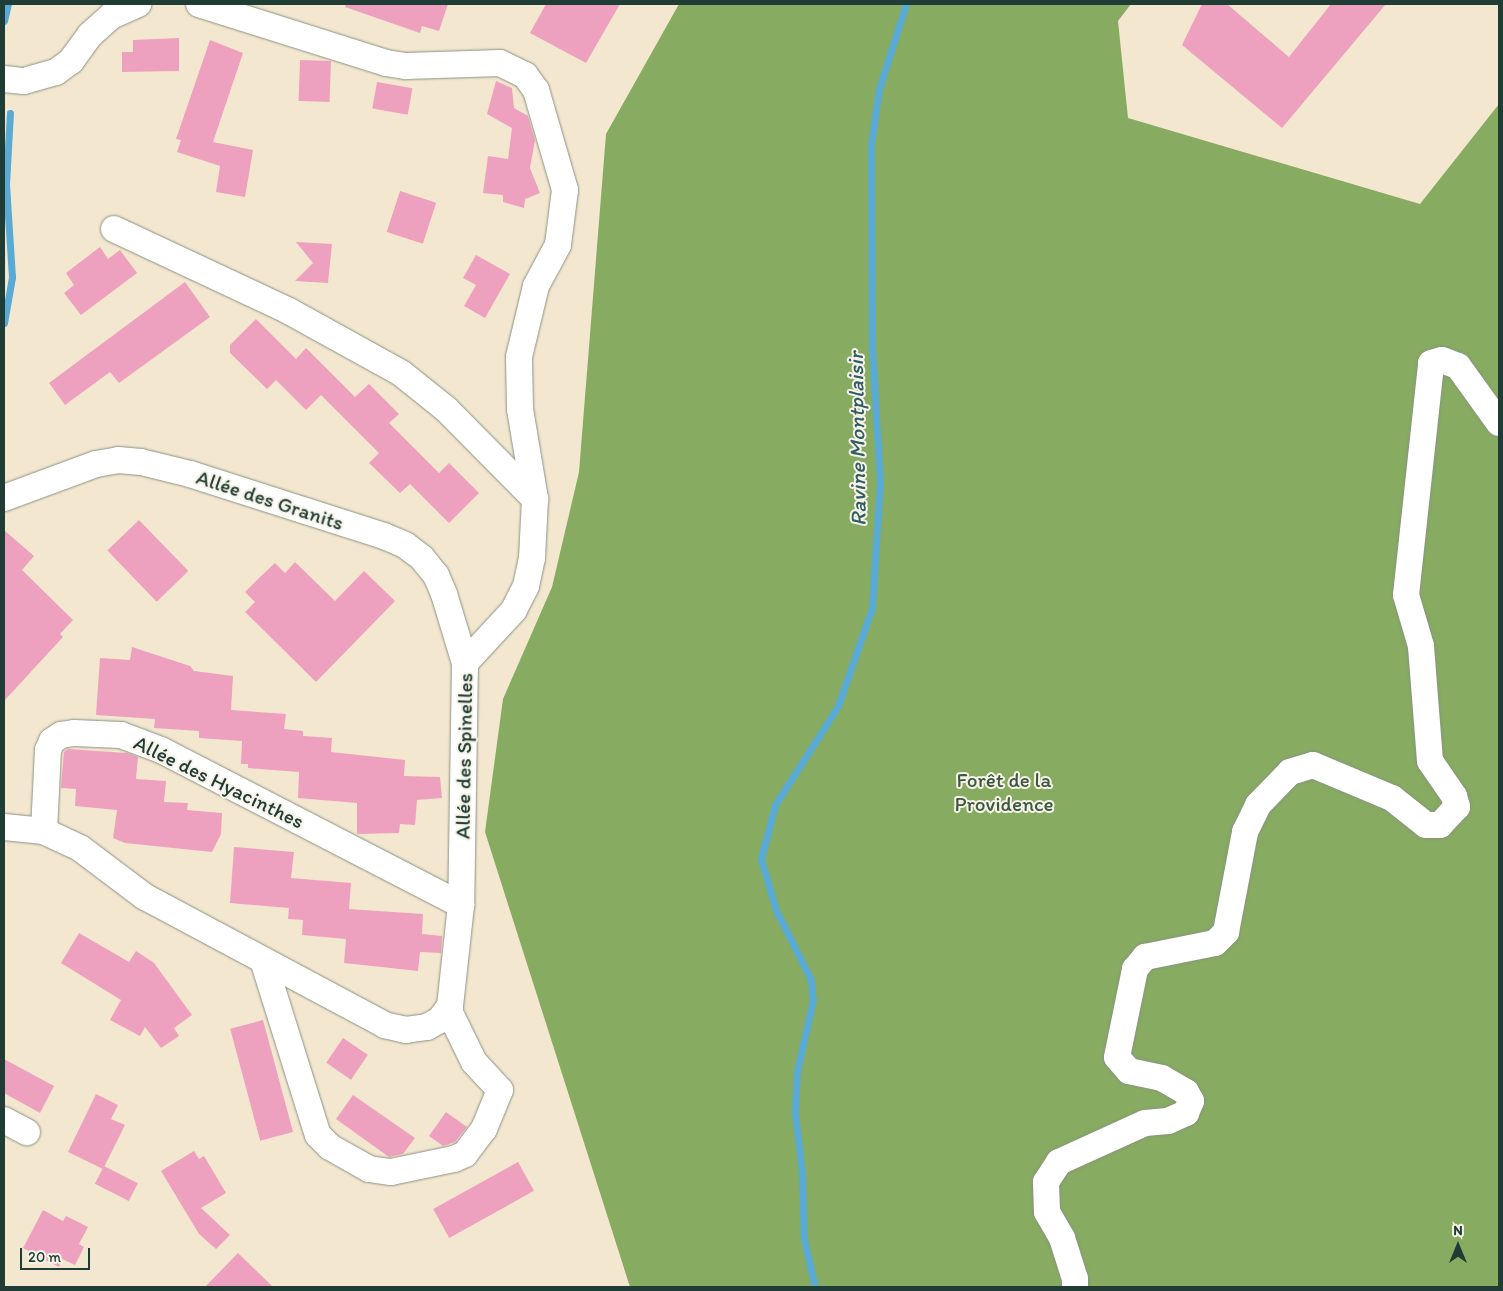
<!DOCTYPE html>
<html>
<head>
<meta charset="utf-8">
<style>
	body { margin:0 }
	#map { position:relative; width:1503px; height:1291px; overflow:hidden; background:#f4e7d0; font-family:Itim,sans-serif }
	div>[style] { position:absolute }
	.forest>* { inset:0; background:#86ab61 }
	.stream>* { height:7px; margin:-3.5px; padding:0 3.5px; transform-origin:3.5px; border-radius:3.5px; background:#59aad4 }
	.building>* { inset:0; background:#eea1bf; transform-origin:0 0 }
	.roads { filter:drop-shadow(0 0 1px #8a9282) drop-shadow(0 0 1px #8a9282) }
	.minor>* { height:26px; margin:-13px; padding:0 13px; transform-origin:13px; border-radius:13px; background:#fff }
	span { translate:-50% -50%; white-space:nowrap; text-align:center; line-height:1.15; -webkit-text-stroke:4px #f7f3e8; paint-order:stroke }
	.street-label { font-size:21px; color:#1f3d34 }
	.park-label { font-size:21px; color:#3a5840 }
	.water-label { font-size:22px; color:#305e64; font-style:italic }
	.frame { position:absolute; inset:0; border:5px solid #1f3d34; pointer-events:none }
	.north { position:absolute; left:1433px; top:1221px; width:50px; height:50px; -webkit-text-stroke:4px #f7f3e8; paint-order:stroke; rotate:0deg; font-size:14px; font-weight:700; line-height:20px; text-align:center; color:#1f3d34 }
	.north::after { content:''; display:block; margin:auto; width:18px; height:22px; background:#1f3d34; clip-path:polygon(50% 0,100% 100%,50% 72%,0 100%) }
	.scale { position:absolute; left:20px; top:1248px; width:70px; height:22px; box-sizing:border-box; border:2px solid #1f3d34; border-top:0; padding-left:6px; font-size:15px; line-height:18px; white-space:nowrap; color:#1f3d34; -webkit-text-stroke:4px #f7f3e8; paint-order:stroke }
</style>
</head>
<body>
<div id="map">
	<div class="forest">
		<div style="clip-path:polygon(679px 4px,1131px 4px,1118px 21px,1128px 118px,1420px 204px,1499px 104px,1499px 1287px,630px 1287px,485px 832px,503px 699px,552px 587px,579px 472px,606px 134px)"></div>
	</div>
	<div class="stream">
		<div style="left:4px;top:21px;width:17px;rotate:-77deg"></div>
		<div style="left:4px;top:323px;width:47px;rotate:-80.1deg"></div>
		<div style="left:12px;top:277px;width:93px;rotate:-93.7deg"></div>
		<div style="left:6px;top:184px;width:71px;rotate:-86.8deg"></div>
		<div style="left:815px;top:1287px;width:49px;rotate:-102.9deg"></div>
		<div style="left:804px;top:1239px;width:65px;rotate:-91.8deg"></div>
		<div style="left:802px;top:1174px;width:61px;rotate:-96.5deg"></div>
		<div style="left:795px;top:1113px;width:42px;rotate:-87.3deg"></div>
		<div style="left:797px;top:1071px;width:73px;rotate:-77.3deg"></div>
		<div style="left:813px;top:1000px;width:20px;rotate:-96deg"></div>
		<div style="left:811px;top:980px;width:78px;rotate:-116.6deg"></div>
		<div style="left:776px;top:910px;width:53px;rotate:-106.4deg"></div>
		<div style="left:761px;top:859px;width:56px;rotate:-75.5deg"></div>
		<div style="left:775px;top:805px;width:117px;rotate:-57.5deg"></div>
		<div style="left:838px;top:706px;width:104px;rotate:-70.9deg"></div>
		<div style="left:872px;top:608px;width:126px;rotate:-86.4deg"></div>
		<div style="left:880px;top:482px;width:134px;rotate:-93.4deg"></div>
		<div style="left:872px;top:348px;width:203px;rotate:-90.3deg"></div>
		<div style="left:871px;top:145px;width:57px;rotate:-81.9deg"></div>
		<div style="left:879px;top:89px;width:89px;rotate:-72.4deg"></div>
	</div>
	<div class="building">
		<div style="clip-path:polygon(346px 4px,448px 4px,439px 31px,422px 26px,420px 33px,345px 7px)"></div>
		<div style="clip-path:polygon(546px 4px,620px 4px,586px 63px,530px 33px)"></div>
		<div style="clip-path:polygon(1202px 4px,1227px 4px,1289px 57px,1331px 4px,1386px 4px,1282px 128px,1182px 45px)"></div>
		<div style="clip-path:polygon(179px 38px,179px 71px,122px 72px,122px 52px,133px 52px,133px 40px)"></div>
		<div style="clip-path:polygon(210px 40px,243px 53px,213px 142px,253px 150px,245px 197px,216px 192px,220px 166px,177px 152px,181px 140px,176px 139px)"></div>
		<div style="left:300px;top:60px;width:31px;height:41px;rotate:2deg"></div>
		<div style="clip-path:polygon(496px 81px,512px 88px,514px 108px,528px 116px,535px 140px,530px 168px,540px 193px,525px 199px,524px 208px,503px 202px,503px 195px,483px 193px,488px 156px,508px 159px,512px 128px,487px 114px)"></div>
		<div style="left:377px;top:82px;width:36px;height:27px;rotate:10deg"></div>
		<div style="left:400px;top:191px;width:38px;height:43px;rotate:18deg"></div>
		<div style="clip-path:polygon(296px 242px,332px 244px,328px 283px,295px 281px,313px 263px)"></div>
		<div style="clip-path:polygon(100px 247px,108px 259px,120px 250px,137px 273px,81px 315px,64px 293px,74px 285px,66px 273px)"></div>
		<div style="clip-path:polygon(476px 255px,510px 274px,485px 318px,464px 306px,476px 285px,463px 278px)"></div>
		<div style="clip-path:polygon(185px 282px,210px 317px,119px 383px,110px 372px,65px 405px,49px 383px)"></div>
		<div style="clip-path:polygon(256px 319px,296px 359px,306px 348px,355px 397px,369px 384px,399px 414px,389px 423px,439px 473px,449px 463px,479px 493px,449px 523px,410px 484px,400px 493px,369px 463px,379px 453px,321px 395px,306px 410px,276px 380px,267px 389px,230px 353px,230px 345px)"></div>
		<div style="left:139px;top:520px;width:71px;height:44px;rotate:46deg"></div>
		<div style="clip-path:polygon(4px 530px,34px 556px,22px 570px,73px 620px,60px 634px,63px 637px,4px 701px)"></div>
		<div style="clip-path:polygon(295px 562px,335px 601px,364px 571px,395px 601px,316px 682px,245px 612px,255px 602px,245px 592px,259px 578px,275px 563px,285px 573px)"></div>
		<div style="clip-path:polygon(132px 647px,190px 666px,194px 671px,233px 676px,231px 710px,286px 714px,284px 729px,303px 731px,303px 736px,332px 738px,331px 752px,405px 760px,404px 776px,440px 777px,442px 798px,417px 800px,415px 825px,400px 824px,399px 833px,357px 834px,357px 803px,298px 798px,299px 772px,248px 768px,248px 764px,241px 764px,242px 741px,199px 738px,199px 731px,154px 728px,155px 719px,96px 715px,100px 658px,130px 660px)"></div>
		<div style="clip-path:polygon(68px 749px,127px 753px,138px 757px,136px 779px,166px 781px,164px 802px,188px 803px,187px 810px,222px 813px,221px 834px,212px 852px,125px 843px,113px 838px,117px 810px,75px 806px,76px 789px,61px 788px,64px 752px)"></div>
		<div style="clip-path:polygon(234px 847px,294px 852px,291px 878px,351px 883px,349px 909px,423px 914px,422px 934px,442px 936px,441px 953px,420px 952px,418px 971px,344px 963px,346px 939px,302px 935px,303px 920px,288px 919px,289px 908px,230px 903px)"></div>
		<div style="clip-path:polygon(79px 933px,129px 962px,136px 951px,154px 963px,192px 1015px,174px 1028px,179px 1036px,161px 1048px,145px 1027px,140px 1036px,110px 1020px,121px 1000px,61px 963px)"></div>
		<div style="left:263px;top:1020px;width:116px;height:34px;rotate:75deg"></div>
		<div style="left:343px;top:1038px;width:30px;height:30px;rotate:34deg"></div>
		<div style="clip-path:polygon(4px 1059px,54px 1086px,40px 1113px,4px 1093px)"></div>
		<div style="clip-path:polygon(96px 1094px,118px 1105px,111px 1119px,125px 1125px,103px 1169px,68px 1152px)"></div>
		<div style="clip-path:polygon(353px 1095px,415px 1138px,403px 1154px,389px 1157px,336px 1119px)"></div>
		<div style="clip-path:polygon(446px 1112px,467px 1127px,455px 1142px,443px 1146px,429px 1136px)"></div>
		<div style="clip-path:polygon(194px 1151px,199px 1159px,204px 1156px,226px 1193px,201px 1208px,230px 1235px,216px 1249px,199px 1234px,161px 1171px)"></div>
		<div style="left:518px;top:1162px;width:33px;height:97px;rotate:61deg"></div>
		<div style="left:104px;top:1166px;width:38px;height:20px;rotate:27deg"></div>
		<div style="clip-path:polygon(43px 1210px,63px 1221px,66px 1216px,88px 1227px,79px 1244px,84px 1247px,75px 1265px,62px 1259px,59px 1267px,23px 1248px)"></div>
		<div style="clip-path:polygon(238px 1253px,273px 1287px,205px 1287px)"></div>
	</div>
	<div class="roads">
		<div class="minor">
			<div style="left:199px;top:4px;width:196px;rotate:17.5deg"></div>
			<div style="left:386px;top:63px;width:20px;rotate:9deg"></div>
			<div style="left:406px;top:66px;width:94px;rotate:-1.8deg"></div>
			<div style="left:500px;top:63px;width:28px;rotate:26deg"></div>
			<div style="left:525px;top:75px;width:19px;rotate:54deg"></div>
			<div style="left:536px;top:90px;width:104px;rotate:73.8deg"></div>
			<div style="left:565px;top:190px;width:55px;rotate:97.3deg"></div>
			<div style="left:558px;top:245px;width:47px;rotate:118.2deg"></div>
			<div style="left:536px;top:286px;width:73px;rotate:103.5deg"></div>
			<div style="left:519px;top:357px;width:52px;rotate:88.9deg"></div>
			<div style="left:520px;top:409px;width:91px;rotate:80.5deg"></div>
			<div style="left:535px;top:499px;width:59px;rotate:92.9deg"></div>
			<div style="left:532px;top:558px;width:29px;rotate:102deg"></div>
			<div style="left:526px;top:586px;width:27px;rotate:117deg"></div>
			<div style="left:514px;top:610px;width:72px;rotate:132.8deg"></div>
			<div style="left:4px;top:79px;width:20px;rotate:6deg"></div>
			<div style="left:24px;top:81px;width:33px;rotate:-16deg"></div>
			<div style="left:56px;top:72px;width:19px;rotate:-36deg"></div>
			<div style="left:71px;top:61px;width:32px;rotate:-54deg"></div>
			<div style="left:90px;top:35px;width:28px;rotate:-42deg"></div>
			<div style="left:111px;top:16px;width:30px;rotate:-24deg"></div>
			<div style="left:114px;top:229px;width:191px;rotate:25.1deg"></div>
			<div style="left:287px;top:310px;width:130px;rotate:28.9deg"></div>
			<div style="left:401px;top:373px;width:58px;rotate:38.7deg"></div>
			<div style="left:446px;top:409px;width:127px;rotate:45.3deg"></div>
			<div style="left:4px;top:498px;width:98px;rotate:-20.3deg"></div>
			<div style="left:96px;top:464px;width:22px;rotate:-10deg"></div>
			<div style="left:118px;top:460px;width:23px;rotate:5deg"></div>
			<div style="left:141px;top:462px;width:50px;rotate:13.8deg"></div>
			<div style="left:190px;top:474px;width:204px;rotate:17.7deg"></div>
			<div style="left:384px;top:536px;width:23px;rotate:23deg"></div>
			<div style="left:405px;top:545px;width:21px;rotate:37deg"></div>
			<div style="left:422px;top:558px;width:22px;rotate:51deg"></div>
			<div style="left:436px;top:575px;width:21px;rotate:67deg"></div>
			<div style="left:444px;top:594px;width:72px;rotate:73.1deg"></div>
			<div style="left:465px;top:663px;width:242px;rotate:90.9deg"></div>
			<div style="left:461px;top:905px;width:102px;rotate:96.2deg"></div>
			<div style="left:450px;top:1006px;width:17px;rotate:126deg"></div>
			<div style="left:440px;top:1020px;width:15px;rotate:152deg"></div>
			<div style="left:427px;top:1027px;width:21px;rotate:172deg"></div>
			<div style="left:406px;top:1030px;width:22px;rotate:-167deg"></div>
			<div style="left:385px;top:1025px;width:272px;rotate:-151.9deg"></div>
			<div style="left:145px;top:897px;width:81px;rotate:-143deg"></div>
			<div style="left:80px;top:848px;width:40px;rotate:-155deg"></div>
			<div style="left:44px;top:831px;width:40px;rotate:-174.3deg"></div>
			<div style="left:44px;top:831px;width:81px;rotate:-87.2deg"></div>
			<div style="left:48px;top:750px;width:10px;rotate:-66deg"></div>
			<div style="left:52px;top:741px;width:11px;rotate:-34deg"></div>
			<div style="left:61px;top:735px;width:13px;rotate:-9deg"></div>
			<div style="left:74px;top:733px;width:47px;rotate:2.4deg"></div>
			<div style="left:121px;top:735px;width:43px;rotate:20.6deg"></div>
			<div style="left:161px;top:750px;width:338px;rotate:27.3deg"></div>
			<div style="left:263px;top:960px;width:183px;rotate:72.6deg"></div>
			<div style="left:318px;top:1135px;width:17px;rotate:45deg"></div>
			<div style="left:330px;top:1147px;width:45px;rotate:29.4deg"></div>
			<div style="left:369px;top:1169px;width:22px;rotate:8deg"></div>
			<div style="left:391px;top:1172px;width:64px;rotate:-11.7deg"></div>
			<div style="left:454px;top:1159px;width:12px;rotate:-24deg"></div>
			<div style="left:465px;top:1154px;width:31px;rotate:-53deg"></div>
			<div style="left:484px;top:1129px;width:42px;rotate:-67.7deg"></div>
			<div style="left:500px;top:1090px;width:38px;rotate:-133deg"></div>
			<div style="left:474px;top:1062px;width:59px;rotate:-116.1deg"></div>
			<div style="left:4px;top:1120px;width:26px;rotate:28deg"></div>
			<div style="left:1075px;top:1287px;width:8px;rotate:-90deg"></div>
			<div style="left:1075px;top:1279px;width:43px;rotate:-107.6deg"></div>
			<div style="left:1062px;top:1238px;width:30px;rotate:-120deg"></div>
			<div style="left:1047px;top:1212px;width:30px;rotate:-92deg"></div>
			<div style="left:1046px;top:1182px;width:24px;rotate:-57deg"></div>
			<div style="left:1059px;top:1162px;width:94px;rotate:-24.4deg"></div>
			<div style="left:1145px;top:1123px;width:23px;rotate:-5deg"></div>
			<div style="left:1168px;top:1121px;width:20px;rotate:-24deg"></div>
			<div style="left:1186px;top:1113px;width:13px;rotate:-67deg"></div>
			<div style="left:1191px;top:1101px;width:10px;rotate:-119deg"></div>
			<div style="left:1186px;top:1092px;width:28px;rotate:-150deg"></div>
			<div style="left:1162px;top:1078px;width:34px;rotate:-168deg"></div>
			<div style="left:1129px;top:1071px;width:18px;rotate:-131deg"></div>
			<div style="left:1117px;top:1057px;width:90px;rotate:-78.4deg"></div>
			<div style="left:1135px;top:969px;width:16px;rotate:-50deg"></div>
			<div style="left:1145px;top:957px;width:71px;rotate:-11.3deg"></div>
			<div style="left:1215px;top:943px;width:16px;rotate:-45deg"></div>
			<div style="left:1226px;top:932px;width:102px;rotate:-79.2deg"></div>
			<div style="left:1245px;top:832px;width:30px;rotate:-64deg"></div>
			<div style="left:1258px;top:805px;width:46px;rotate:-45.9deg"></div>
			<div style="left:1290px;top:772px;width:24px;rotate:-17deg"></div>
			<div style="left:1313px;top:765px;width:86px;rotate:22.7deg"></div>
			<div style="left:1392px;top:798px;width:43px;rotate:38.5deg"></div>
			<div style="left:1426px;top:825px;width:14px"></div>
			<div style="left:1440px;top:825px;width:25px;rotate:-47deg"></div>
			<div style="left:1457px;top:807px;width:11px;rotate:-105deg"></div>
			<div style="left:1454px;top:796px;width:42px;rotate:-124.4deg"></div>
			<div style="left:1430px;top:761px;width:115px;rotate:-94.5deg"></div>
			<div style="left:1421px;top:646px;width:53px;rotate:-106.4deg"></div>
			<div style="left:1406px;top:595px;width:233px;rotate:-83.8deg"></div>
			<div style="left:1431px;top:363px;width:11px;rotate:-15deg"></div>
			<div style="left:1442px;top:360px;width:17px;rotate:21deg"></div>
			<div style="left:1458px;top:366px;width:70px;rotate:54.3deg"></div>
		</div>
	</div>
	<div class="street-label">
		<span style="left:270px;top:500px;rotate:18deg">Allée des Granits</span>
		<span style="left:464px;top:756px;rotate:-89deg">Allée des Spinelles</span>
		<span style="left:219px;top:782px;rotate:26deg">Allée des Hyacinthes</span>
	</div>
	<div class="park-label">
		<span style="left:1004px;top:792px">Forêt de la<br>Providence</span>
	</div>
	<div class="water-label">
		<span style="left:857px;top:439px;rotate:-91deg">Ravine Montplaisir</span>
	</div>
	<div class="frame"></div>
	<div class="north">N</div>
	<div class="scale">20 m</div>
</div>
</body>
</html>
